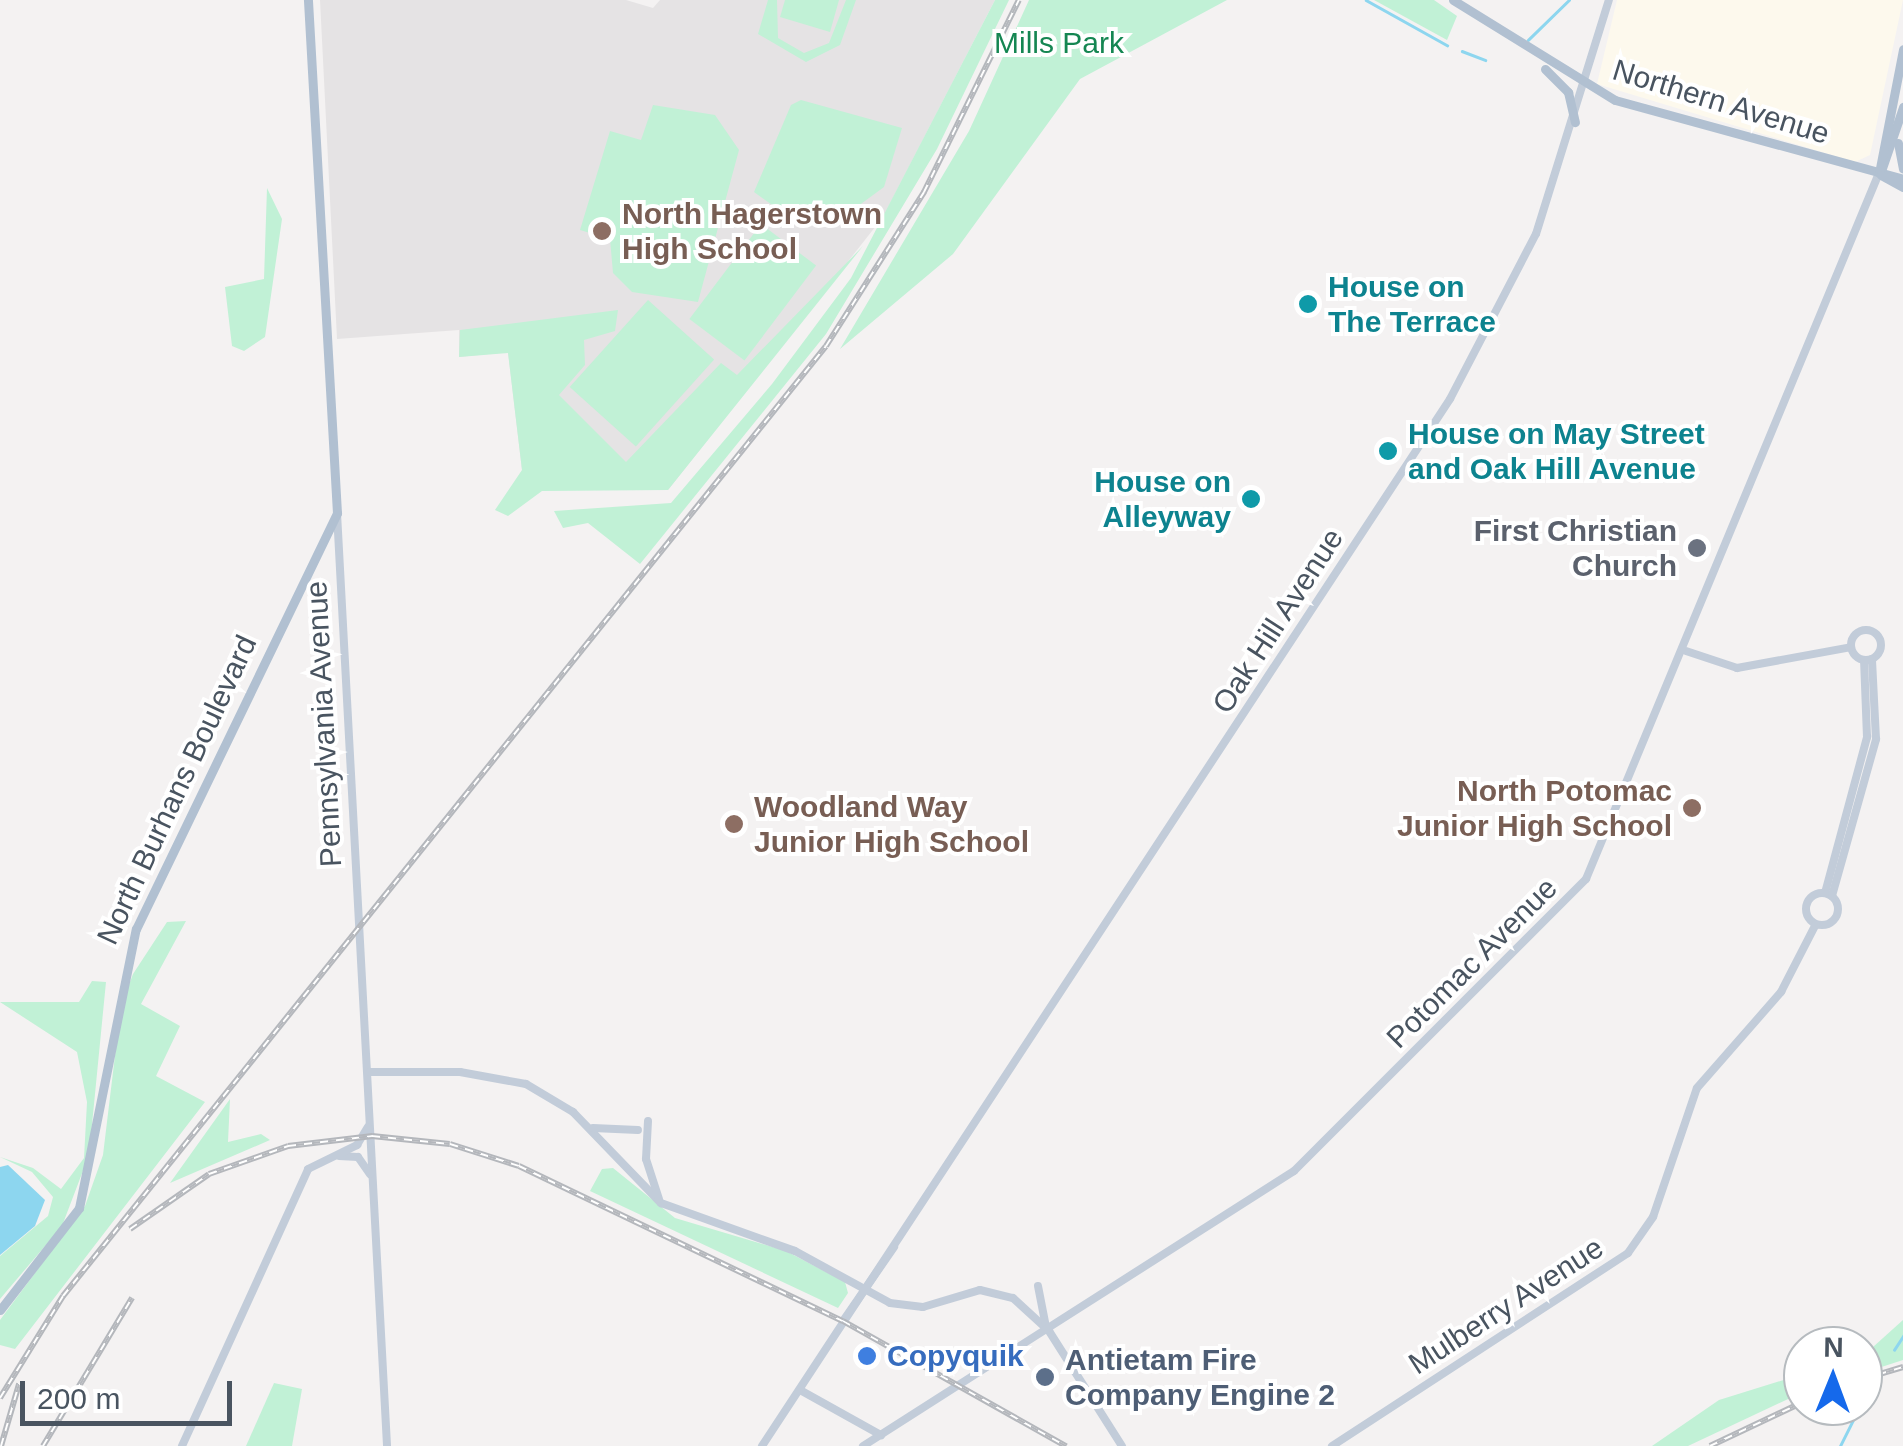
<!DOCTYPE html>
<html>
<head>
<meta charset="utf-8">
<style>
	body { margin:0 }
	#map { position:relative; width:1903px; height:1446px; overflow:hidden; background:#f4f2f2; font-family:Helvetica,sans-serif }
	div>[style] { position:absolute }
	.commercial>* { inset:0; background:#fdf9ed }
	.education>* { inset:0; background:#e5e3e4 }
	.green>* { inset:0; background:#c1f1d6; transform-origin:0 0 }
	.water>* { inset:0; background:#8dd6ef }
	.stream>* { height:2.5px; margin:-1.25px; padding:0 1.25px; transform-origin:1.25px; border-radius:1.25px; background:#8dd6ef }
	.secondary>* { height:8px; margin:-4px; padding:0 4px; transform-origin:4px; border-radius:4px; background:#c2ccd9 }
	.secondary>.ring { margin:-4px; padding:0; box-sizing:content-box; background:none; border:8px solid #c2ccd9; border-radius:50% }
	.primary>* { height:9px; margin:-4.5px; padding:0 4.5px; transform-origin:4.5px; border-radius:4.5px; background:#b1c0d1 }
	.rail>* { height:6px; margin-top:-3px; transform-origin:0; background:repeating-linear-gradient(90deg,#fff 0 8px,#b4b7bc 0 16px); box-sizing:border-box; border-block:2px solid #b4b7bc }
	.dots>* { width:28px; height:28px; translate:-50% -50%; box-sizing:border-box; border:5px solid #fff; border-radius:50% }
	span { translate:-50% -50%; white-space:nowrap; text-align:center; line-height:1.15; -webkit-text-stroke:8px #fff; paint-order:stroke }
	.park-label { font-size:30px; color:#158652 }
	.street-label { font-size:30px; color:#495460 }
	.education-label { font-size:30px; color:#785e54; font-weight:700 }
	.left { translate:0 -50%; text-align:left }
	.right { translate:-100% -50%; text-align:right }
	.culture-label { font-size:30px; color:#0d838f; font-weight:700 }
	.worship-label { font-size:30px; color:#5b616d; font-weight:700 }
	.shop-label { font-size:30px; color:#366cbe; font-weight:700 }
	.service-label { font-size:30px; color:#4e5e75; font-weight:700 }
	.north { position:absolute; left:1783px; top:1326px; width:100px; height:100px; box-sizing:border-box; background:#fff; border:2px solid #b6bbbf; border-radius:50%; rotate:1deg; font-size:28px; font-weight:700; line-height:40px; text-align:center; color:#495460 }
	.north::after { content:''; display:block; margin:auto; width:35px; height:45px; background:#1569eb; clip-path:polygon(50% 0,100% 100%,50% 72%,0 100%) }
	.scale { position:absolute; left:20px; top:1381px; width:212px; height:45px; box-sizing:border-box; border:5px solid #495460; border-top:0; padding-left:12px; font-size:30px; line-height:35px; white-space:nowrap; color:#495460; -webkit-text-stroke:8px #fff; paint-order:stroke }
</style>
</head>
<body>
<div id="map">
	<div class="commercial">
		<div style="clip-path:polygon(1617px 0,1903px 0,1870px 155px,1855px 162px,1597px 84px)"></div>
	</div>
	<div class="education">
		<div style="clip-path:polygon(320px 0,626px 0,653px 8px,660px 0,995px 0,883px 217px,668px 490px,522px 470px,508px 352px,459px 357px,459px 330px,337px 339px)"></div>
	</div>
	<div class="green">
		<div style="clip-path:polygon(768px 0,777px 0,778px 38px,804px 53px,829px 43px,846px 0,856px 0,840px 45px,806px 62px,758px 34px)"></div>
		<div style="clip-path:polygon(785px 0,839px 0,830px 32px,780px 17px)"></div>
		<div style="clip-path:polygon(995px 0,1009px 0,937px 149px,826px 334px,640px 564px,588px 523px,563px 528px,554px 511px,671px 503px,772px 384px,851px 278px)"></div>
		<div style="clip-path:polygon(1029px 0,1227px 0,1080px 79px,953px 254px,840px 349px,969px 131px)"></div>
		<div style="clip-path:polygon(1374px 0,1434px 0,1457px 16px,1447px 40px)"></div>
		<div style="clip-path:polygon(801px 100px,902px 128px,884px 187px,839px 220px,786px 215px,754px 192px,791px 105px)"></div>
		<div style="clip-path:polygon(653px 105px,715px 115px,739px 150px,698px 302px,632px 292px,613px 273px,610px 239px,580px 230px,610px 131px,641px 140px)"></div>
		<div style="clip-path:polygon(267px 188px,282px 219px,265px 337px,244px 351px,232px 346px,225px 287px,264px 279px)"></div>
		<div style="left:761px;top:224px;width:69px;height:119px;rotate:37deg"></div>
		<div style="clip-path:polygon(863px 246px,668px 490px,542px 491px,508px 516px,495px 510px,522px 470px,508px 353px,459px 357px,460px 330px,618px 310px,615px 331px,584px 340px,585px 365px,559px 395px,626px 462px,721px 363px,737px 375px)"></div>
		<div style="left:648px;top:300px;width:89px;height:117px;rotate:42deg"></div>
		<div style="clip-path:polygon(186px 921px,141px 1004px,180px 1026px,156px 1076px,205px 1102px,15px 1349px,0 1345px,0 1320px,85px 1206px,103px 1155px,121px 1006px,133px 974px,167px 922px)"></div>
		<div style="clip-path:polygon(92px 981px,106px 982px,89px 1155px,62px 1226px,0 1299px,0 1256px,48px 1216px,53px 1197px,32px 1172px,0 1157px,33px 1168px,61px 1189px,84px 1158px,87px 1102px,77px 1052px,0 1002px,79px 1002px)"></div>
		<div style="clip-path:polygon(230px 1099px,228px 1142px,261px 1134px,270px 1140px,170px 1183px)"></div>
		<div style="clip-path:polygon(613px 1168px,675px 1218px,786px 1251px,845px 1282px,848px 1293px,838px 1308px,590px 1191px,602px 1169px)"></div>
		<div style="clip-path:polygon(1903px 1320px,1903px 1360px,1863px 1373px,1863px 1356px)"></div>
		<div style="clip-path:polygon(1803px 1374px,1803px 1392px,1688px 1446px,1652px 1446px,1719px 1400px)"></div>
		<div style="clip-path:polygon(274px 1383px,302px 1389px,292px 1446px,246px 1446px)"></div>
	</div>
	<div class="water">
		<div style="clip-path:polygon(8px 1165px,45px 1200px,35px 1226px,0 1255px,0 1167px)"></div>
	</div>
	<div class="stream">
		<div style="left:1366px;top:0;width:93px;rotate:29.1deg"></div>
		<div style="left:1528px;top:40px;width:57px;rotate:-44.3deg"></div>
		<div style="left:1462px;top:51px;width:25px;rotate:21deg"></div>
		<div style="left:1894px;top:1350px;width:17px;rotate:-57deg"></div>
		<div style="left:1863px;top:1400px;width:4px;rotate:-63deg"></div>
		<div style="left:1840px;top:1446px;width:45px;rotate:-63.4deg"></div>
	</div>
	<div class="secondary">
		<div style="left:337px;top:513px;width:934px;rotate:86.93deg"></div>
		<div class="ring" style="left:1851px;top:630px;width:22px;height:22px"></div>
		<div style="left:1686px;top:651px;width:54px;rotate:18.4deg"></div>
		<div style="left:1737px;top:668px;width:116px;rotate:-10.4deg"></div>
		<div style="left:1825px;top:893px;width:162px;rotate:-74.9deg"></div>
		<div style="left:1867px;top:737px;width:77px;rotate:-92.2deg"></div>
		<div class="ring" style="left:1806px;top:893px;width:24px;height:24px"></div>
		<div style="left:1832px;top:896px;width:163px;rotate:-74.3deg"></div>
		<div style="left:1876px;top:739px;width:80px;rotate:-92.9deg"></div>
		<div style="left:369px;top:1072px;width:91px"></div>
		<div style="left:460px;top:1072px;width:67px;rotate:10.3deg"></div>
		<div style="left:526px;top:1084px;width:55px;rotate:30.8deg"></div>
		<div style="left:573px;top:1112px;width:127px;rotate:46deg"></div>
		<div style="left:661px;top:1203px;width:142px;rotate:19.7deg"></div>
		<div style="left:795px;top:1251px;width:108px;rotate:28.7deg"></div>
		<div style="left:890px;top:1303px;width:33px;rotate:7deg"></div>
		<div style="left:923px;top:1307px;width:59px;rotate:-16.6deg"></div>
		<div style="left:980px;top:1290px;width:34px;rotate:14deg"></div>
		<div style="left:1013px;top:1298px;width:49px;rotate:42.5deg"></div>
		<div style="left:1049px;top:1331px;width:136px;rotate:57.6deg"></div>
		<div style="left:648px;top:1121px;width:38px;rotate:93deg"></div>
		<div style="left:646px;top:1159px;width:42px;rotate:72deg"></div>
		<div style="left:593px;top:1128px;width:45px;rotate:2.5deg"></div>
		<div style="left:339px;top:1156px;width:19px;rotate:3deg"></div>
		<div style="left:358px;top:1157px;width:21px;rotate:55deg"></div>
		<div style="left:1038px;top:1286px;width:38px;rotate:79deg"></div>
		<div style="left:843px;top:1321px;width:90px;rotate:-55.4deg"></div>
		<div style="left:800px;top:1390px;width:93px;rotate:29.1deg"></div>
		<div style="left:182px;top:1446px;width:304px;rotate:-65.5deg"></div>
		<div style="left:308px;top:1169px;width:55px;rotate:-26.1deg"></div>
		<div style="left:357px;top:1145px;width:21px;rotate:-59deg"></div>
		<div style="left:762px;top:1446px;width:1253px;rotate:-56.69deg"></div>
		<div style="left:1450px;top:399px;width:186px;rotate:-62.5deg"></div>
		<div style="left:1536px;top:234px;width:245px;rotate:-72.7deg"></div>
		<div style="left:863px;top:1446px;width:511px;rotate:-32.54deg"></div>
		<div style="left:1294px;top:1171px;width:413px;rotate:-45deg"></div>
		<div style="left:1586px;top:879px;width:764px;rotate:-67.46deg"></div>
		<div style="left:1332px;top:1446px;width:353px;rotate:-33.1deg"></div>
		<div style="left:1628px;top:1253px;width:44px;rotate:-55.2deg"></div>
		<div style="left:1653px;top:1217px;width:136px;rotate:-71.2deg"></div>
		<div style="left:1697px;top:1088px;width:128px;rotate:-48.8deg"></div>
		<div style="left:1781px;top:992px;width:76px;rotate:-62.8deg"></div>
	</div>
	<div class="primary">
		<div style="left:1453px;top:0;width:190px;rotate:31.7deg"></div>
		<div style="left:1615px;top:100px;width:299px;rotate:15.3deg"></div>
		<div style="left:1545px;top:69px;width:33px;rotate:45deg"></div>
		<div style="left:1568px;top:92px;width:31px;rotate:77deg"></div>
		<div style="left:1898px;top:143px;width:26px;rotate:79deg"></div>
		<div style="left:1881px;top:171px;width:68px;rotate:-71deg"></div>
		<div style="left:1879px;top:173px;width:126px;rotate:-79deg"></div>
		<div style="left:1881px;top:175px;width:25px;rotate:29deg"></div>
		<div style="left:0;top:1310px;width:129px;rotate:-52.2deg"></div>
		<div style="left:79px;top:1208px;width:285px;rotate:-78.5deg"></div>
		<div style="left:136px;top:929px;width:462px;rotate:-64.2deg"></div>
		<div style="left:337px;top:513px;width:514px;rotate:-93.24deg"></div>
	</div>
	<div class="rail">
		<div style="left:130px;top:1229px;width:96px;rotate:-34.8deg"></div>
		<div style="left:209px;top:1174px;width:84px;rotate:-19.5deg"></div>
		<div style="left:288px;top:1146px;width:85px;rotate:-6.8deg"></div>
		<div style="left:372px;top:1136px;width:78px;rotate:5.9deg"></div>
		<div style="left:450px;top:1144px;width:72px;rotate:17.7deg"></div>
		<div style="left:519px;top:1166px;width:359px;rotate:25.6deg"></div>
		<div style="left:843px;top:1321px;width:256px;rotate:29.3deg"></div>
		<div style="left:1863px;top:1379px;width:42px;rotate:-16.7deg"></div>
		<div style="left:0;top:1398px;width:120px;rotate:-58.3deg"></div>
		<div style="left:63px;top:1296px;width:1218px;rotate:-51.23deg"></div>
		<div style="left:826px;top:346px;width:183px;rotate:-57.5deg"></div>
		<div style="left:924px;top:192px;width:214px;rotate:-63.7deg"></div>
		<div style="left:1px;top:1446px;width:65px;rotate:-73.8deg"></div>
		<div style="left:43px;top:1446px;width:173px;rotate:-59deg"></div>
		<div style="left:1710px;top:1446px;width:103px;rotate:-25.3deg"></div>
	</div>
	<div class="dots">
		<div style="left:602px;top:231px;background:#8d6e63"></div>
		<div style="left:1308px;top:304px;background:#0f9aa8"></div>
		<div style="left:1388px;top:451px;background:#0f9aa8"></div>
		<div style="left:1251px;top:499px;background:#0f9aa8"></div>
		<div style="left:1697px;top:548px;background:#6b7280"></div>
		<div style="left:1692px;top:808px;background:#8d6e63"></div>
		<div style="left:734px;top:824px;background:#8d6e63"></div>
		<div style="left:867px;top:1356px;background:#3f7fe0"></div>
		<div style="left:1045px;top:1377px;background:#5c6f8a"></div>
	</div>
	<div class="park-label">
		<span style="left:1059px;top:43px">Mills Park</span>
	</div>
	<div class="street-label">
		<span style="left:1721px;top:102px;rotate:17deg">Northern Avenue</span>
		<span style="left:1278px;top:621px;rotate:-57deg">Oak Hill Avenue</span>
		<span style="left:324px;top:724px;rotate:-93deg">Pennsylvania Avenue</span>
		<span style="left:177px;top:790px;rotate:-65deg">North Burhans Boulevard</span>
		<span style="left:1472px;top:963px;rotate:-45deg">Potomac Avenue</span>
		<span style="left:1506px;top:1306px;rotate:-33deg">Mulberry Avenue</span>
	</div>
	<div class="education-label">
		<span class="left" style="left:622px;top:231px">North Hagerstown<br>High School</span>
		<span class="right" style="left:1672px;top:808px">North Potomac<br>Junior High School</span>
		<span class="left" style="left:754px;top:824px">Woodland Way<br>Junior High School</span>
	</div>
	<div class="culture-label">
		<span class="left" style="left:1328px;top:304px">House on<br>The Terrace</span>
		<span class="left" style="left:1408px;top:451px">House on May Street<br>and Oak Hill Avenue</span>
		<span class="right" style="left:1231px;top:499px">House on<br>Alleyway</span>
	</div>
	<div class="worship-label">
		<span class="right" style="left:1677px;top:548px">First Christian<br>Church</span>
	</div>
	<div class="shop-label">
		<span class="left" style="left:887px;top:1356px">Copyquik</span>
	</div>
	<div class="service-label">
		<span class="left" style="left:1065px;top:1377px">Antietam Fire<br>Company Engine 2</span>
	</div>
	<div class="north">N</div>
	<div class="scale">200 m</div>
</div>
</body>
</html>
